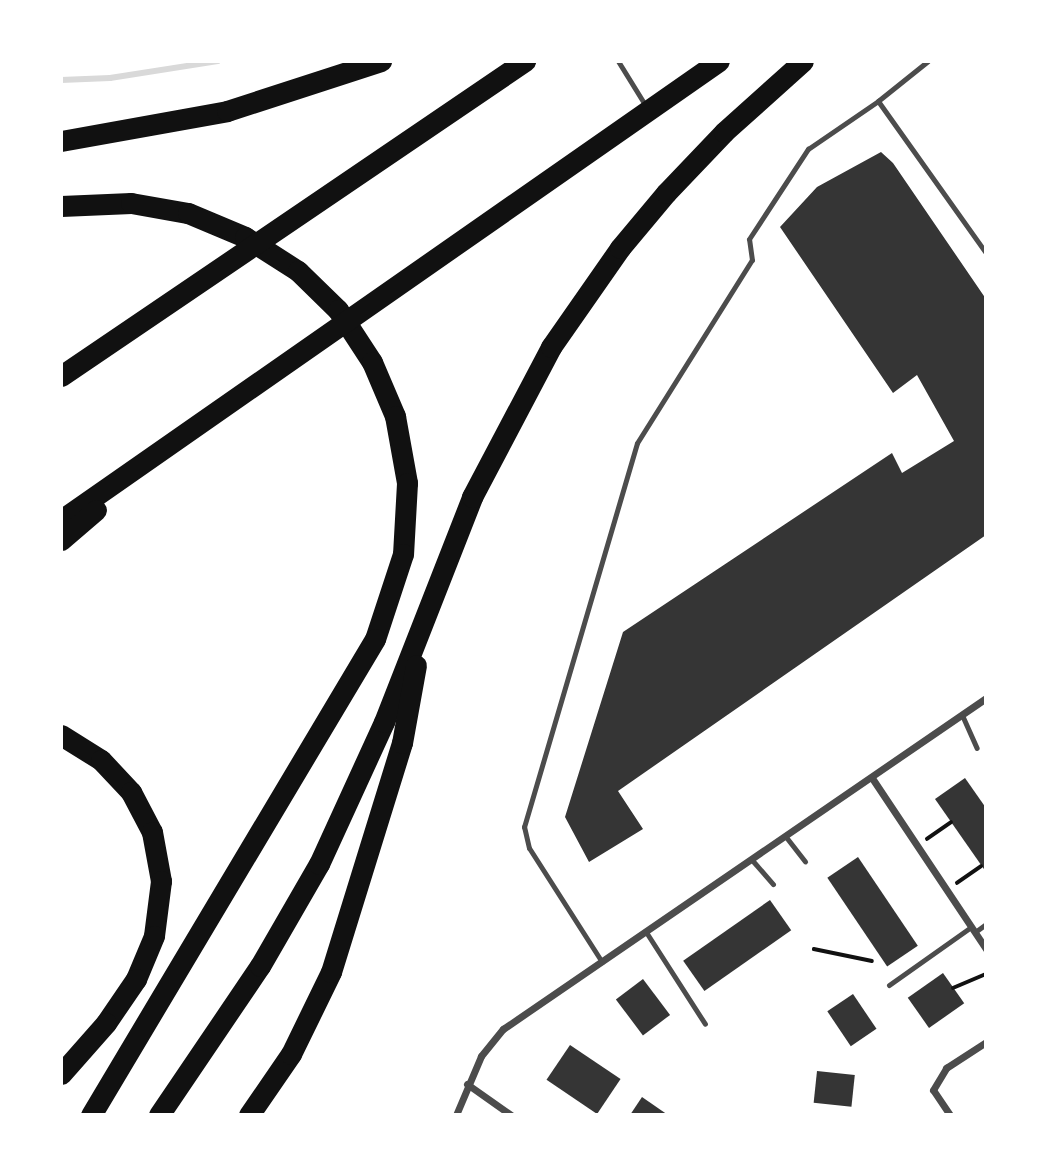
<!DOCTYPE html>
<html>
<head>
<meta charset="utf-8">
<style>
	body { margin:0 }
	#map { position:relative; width:1047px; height:1176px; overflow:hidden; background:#fff; font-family:Quicksand,sans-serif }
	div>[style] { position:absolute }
	.stream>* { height:6px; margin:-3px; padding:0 3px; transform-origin:3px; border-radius:3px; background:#d9d9d9 }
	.building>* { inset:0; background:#353535; transform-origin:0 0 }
	.path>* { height:3.5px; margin:-1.75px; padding:0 1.75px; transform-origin:1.75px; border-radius:1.75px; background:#111 }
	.service>* { height:5px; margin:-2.5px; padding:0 2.5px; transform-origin:2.5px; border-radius:2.5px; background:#4c4c4c }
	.minor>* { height:7px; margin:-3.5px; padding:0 3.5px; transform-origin:3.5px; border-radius:3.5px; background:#4c4c4c }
	.motorway>* { height:21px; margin:-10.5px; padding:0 10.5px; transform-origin:10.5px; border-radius:10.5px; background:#111 }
	span { translate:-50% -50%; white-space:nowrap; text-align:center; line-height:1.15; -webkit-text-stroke:6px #fff; paint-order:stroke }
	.frame { position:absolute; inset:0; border:63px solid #fff; pointer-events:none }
</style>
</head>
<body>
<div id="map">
	<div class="stream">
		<div style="left:61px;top:80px;width:49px;rotate:-2.3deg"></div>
		<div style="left:110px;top:78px;width:109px;rotate:-8.9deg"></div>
	</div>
	<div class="building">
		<div style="clip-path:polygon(881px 152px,893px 163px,986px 299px,986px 535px,618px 791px,643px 829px,589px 862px,565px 817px,623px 632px,892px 453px,902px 473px,954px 441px,917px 375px,893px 393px,780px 227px,817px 187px)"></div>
		<div style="clip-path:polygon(965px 778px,986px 808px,986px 872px,935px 799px)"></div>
		<div style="left:858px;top:857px;width:107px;height:37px;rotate:56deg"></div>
		<div style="left:770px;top:900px;width:37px;height:106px;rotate:55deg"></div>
		<div style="left:943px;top:973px;width:37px;height:43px;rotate:55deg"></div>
		<div style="left:643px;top:979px;width:45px;height:34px;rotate:53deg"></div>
		<div style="left:853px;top:994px;width:42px;height:31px;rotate:56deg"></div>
		<div style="left:570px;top:1045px;width:61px;height:42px;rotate:34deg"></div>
		<div style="left:817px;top:1071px;width:38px;height:32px;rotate:6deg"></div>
		<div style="clip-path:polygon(642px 1097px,668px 1115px,630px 1115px)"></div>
	</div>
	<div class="path">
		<div style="left:927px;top:839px;width:29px;rotate:-35deg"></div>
		<div style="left:957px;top:883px;width:29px;rotate:-35deg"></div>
		<div style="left:814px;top:949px;width:59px;rotate:11.7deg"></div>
		<div style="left:953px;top:988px;width:36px;rotate:-23deg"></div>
	</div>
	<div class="service">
		<div style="left:618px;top:61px;width:55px;rotate:58.3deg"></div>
		<div style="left:878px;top:101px;width:64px;rotate:-38.7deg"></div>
		<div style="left:962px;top:715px;width:36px;rotate:66deg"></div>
		<div style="left:786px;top:837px;width:31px;rotate:52deg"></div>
		<div style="left:752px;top:860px;width:32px;rotate:49deg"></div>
		<div style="left:646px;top:932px;width:109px;rotate:57.3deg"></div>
		<div style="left:975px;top:932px;width:14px;rotate:-36deg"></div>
		<div style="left:602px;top:962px;width:135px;rotate:-122.6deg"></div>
		<div style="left:529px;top:848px;width:22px;rotate:-103deg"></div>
		<div style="left:524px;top:827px;width:400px;rotate:-73.6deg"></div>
		<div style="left:637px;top:443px;width:216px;rotate:-57.9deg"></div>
		<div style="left:752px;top:260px;width:21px;rotate:-98deg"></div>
		<div style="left:749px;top:239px;width:108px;rotate:-56.8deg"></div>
		<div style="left:808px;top:149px;width:85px;rotate:-34.4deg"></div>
		<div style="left:878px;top:101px;width:186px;rotate:54.6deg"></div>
		<div style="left:889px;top:985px;width:100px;rotate:-35.3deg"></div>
	</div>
	<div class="minor">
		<div style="left:872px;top:778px;width:206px;rotate:56.3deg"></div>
		<div style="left:467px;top:1084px;width:54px;rotate:35.2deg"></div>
		<div style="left:456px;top:1115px;width:64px;rotate:-67deg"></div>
		<div style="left:481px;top:1056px;width:35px;rotate:-51deg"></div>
		<div style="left:503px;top:1029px;width:586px;rotate:-34.42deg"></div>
		<div style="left:950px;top:1115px;width:30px;rotate:-124deg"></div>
		<div style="left:933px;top:1090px;width:26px;rotate:-59deg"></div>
		<div style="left:946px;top:1068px;width:48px;rotate:-33deg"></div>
	</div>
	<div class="motorway">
		<div style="left:61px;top:141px;width:169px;rotate:-10.2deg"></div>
		<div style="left:227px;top:111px;width:162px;rotate:-18deg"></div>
		<div style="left:61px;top:206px;width:70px;rotate:-2.5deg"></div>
		<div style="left:131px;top:203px;width:58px;rotate:10deg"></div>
		<div style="left:188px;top:213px;width:62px;rotate:22.8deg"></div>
		<div style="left:245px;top:237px;width:63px;rotate:32.7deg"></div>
		<div style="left:298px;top:271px;width:56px;rotate:44.3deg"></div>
		<div style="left:338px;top:310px;width:62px;rotate:56.8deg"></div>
		<div style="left:372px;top:362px;width:59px;rotate:66.9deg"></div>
		<div style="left:395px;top:416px;width:68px;rotate:79.8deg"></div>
		<div style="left:407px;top:483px;width:71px;rotate:93.2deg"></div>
		<div style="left:403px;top:554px;width:89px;rotate:108.2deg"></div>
		<div style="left:375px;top:639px;width:554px;rotate:120.82deg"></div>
		<div style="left:61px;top:376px;width:561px;rotate:-34.17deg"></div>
		<div style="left:61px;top:520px;width:802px;rotate:-34.9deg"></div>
		<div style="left:61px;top:540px;width:46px;rotate:-40.6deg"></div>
		<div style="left:61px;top:735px;width:47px;rotate:32deg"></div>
		<div style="left:101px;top:760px;width:44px;rotate:46.8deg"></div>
		<div style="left:131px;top:792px;width:45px;rotate:62.3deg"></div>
		<div style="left:152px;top:832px;width:50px;rotate:79.6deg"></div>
		<div style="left:161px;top:881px;width:55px;rotate:97.3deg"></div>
		<div style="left:154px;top:936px;width:47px;rotate:112.7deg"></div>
		<div style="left:136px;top:979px;width:53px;rotate:124.3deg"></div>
		<div style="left:106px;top:1023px;width:68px;rotate:131.4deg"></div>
		<div style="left:159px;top:1115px;width:180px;rotate:-55.9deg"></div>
		<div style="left:260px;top:966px;width:118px;rotate:-60deg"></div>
		<div style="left:319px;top:864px;width:156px;rotate:-65.4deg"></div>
		<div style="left:384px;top:722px;width:242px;rotate:-68.6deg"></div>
		<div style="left:472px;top:497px;width:170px;rotate:-62.2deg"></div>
		<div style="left:551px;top:347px;width:121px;rotate:-55.1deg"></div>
		<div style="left:620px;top:248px;width:72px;rotate:-50.1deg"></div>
		<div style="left:666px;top:193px;width:84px;rotate:-46.4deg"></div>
		<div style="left:724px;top:132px;width:106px;rotate:-41.9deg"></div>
		<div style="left:249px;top:1115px;width:74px;rotate:-55.5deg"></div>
		<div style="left:291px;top:1054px;width:91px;rotate:-64deg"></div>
		<div style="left:331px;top:972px;width:240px;rotate:-72.8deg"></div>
		<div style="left:402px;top:743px;width:79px;rotate:-79.8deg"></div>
	</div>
	<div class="frame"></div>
</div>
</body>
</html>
